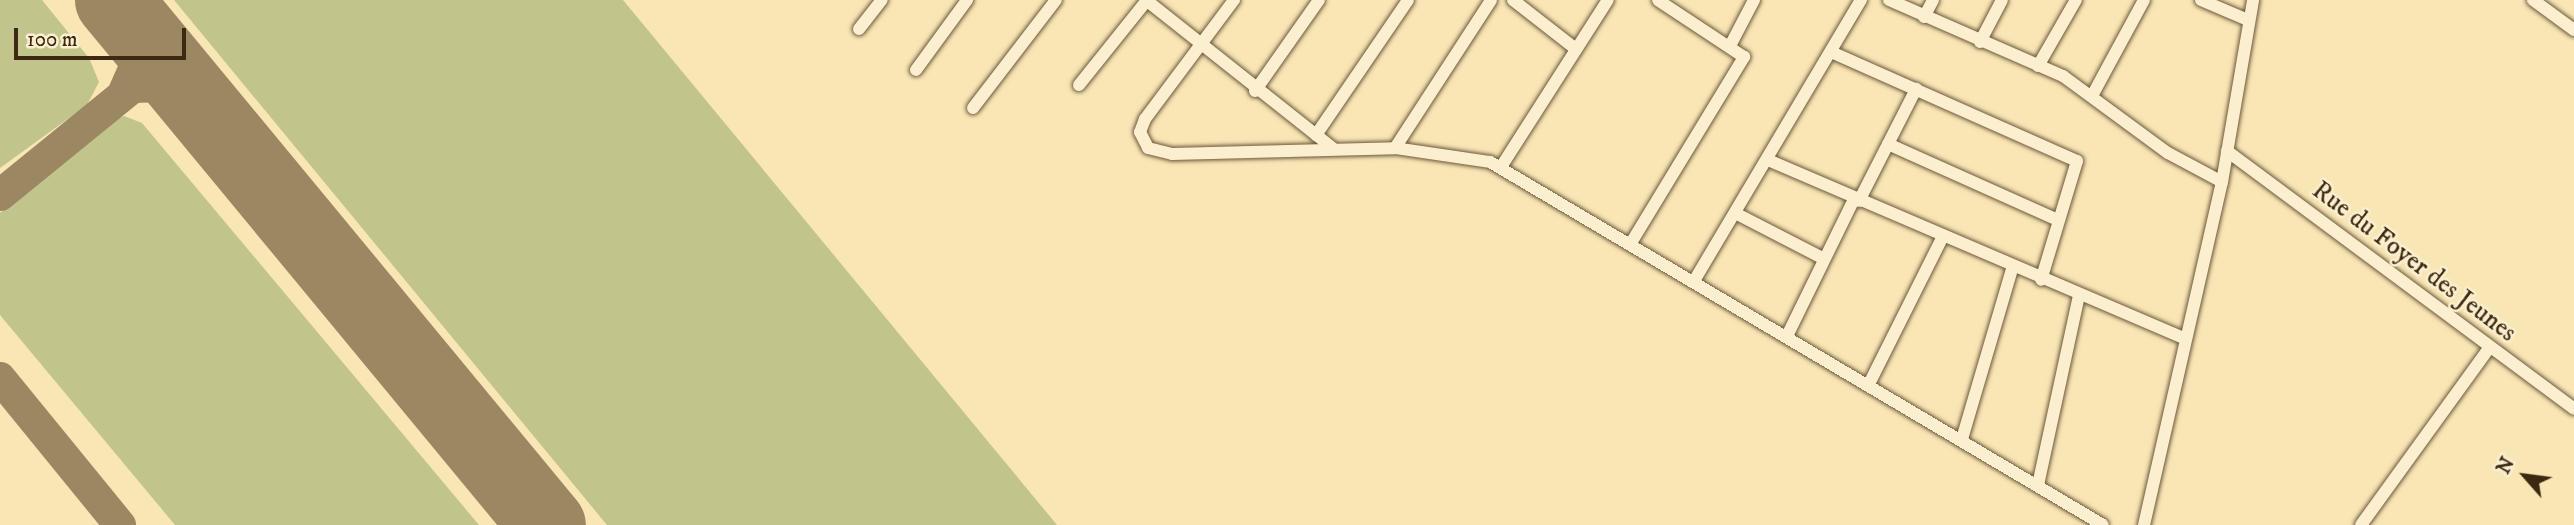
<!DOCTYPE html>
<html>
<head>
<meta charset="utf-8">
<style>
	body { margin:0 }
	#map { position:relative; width:2574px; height:525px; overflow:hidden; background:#f9e6b5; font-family:"IM FELL DW Pica",serif }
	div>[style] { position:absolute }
	.green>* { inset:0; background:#c1c48b }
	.taxiway>* { height:32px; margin:-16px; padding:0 16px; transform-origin:16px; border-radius:16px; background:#9b8863 }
	.runway>* { height:77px; margin:-38.5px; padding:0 38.5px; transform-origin:38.5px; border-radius:38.5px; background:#9b8863 }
	.roads { filter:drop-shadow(0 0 2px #6c583a) drop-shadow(0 0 2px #6c583a) }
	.minor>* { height:12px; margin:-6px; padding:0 6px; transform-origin:6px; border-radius:6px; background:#fbefcf }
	span { translate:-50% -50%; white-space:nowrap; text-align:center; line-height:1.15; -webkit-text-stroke:5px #fbefcf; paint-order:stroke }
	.street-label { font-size:26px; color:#3d2911 }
	.north { position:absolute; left:2490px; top:441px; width:70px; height:70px; -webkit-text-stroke:5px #fbefcf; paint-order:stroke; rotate:298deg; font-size:19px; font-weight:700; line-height:28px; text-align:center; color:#3d2911 }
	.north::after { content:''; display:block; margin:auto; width:24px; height:32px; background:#3d2911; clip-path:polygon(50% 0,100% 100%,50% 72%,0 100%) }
	.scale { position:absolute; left:14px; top:28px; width:172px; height:32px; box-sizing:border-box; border:4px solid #3d2911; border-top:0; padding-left:9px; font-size:21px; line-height:24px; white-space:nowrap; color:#3d2911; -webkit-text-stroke:5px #fbefcf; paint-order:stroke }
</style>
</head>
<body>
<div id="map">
	<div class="green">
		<div style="clip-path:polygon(0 0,42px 0,89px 58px,99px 82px,87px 105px,0 168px)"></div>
		<div style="clip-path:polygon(174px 0,623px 0,1057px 525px,607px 525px)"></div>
		<div style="clip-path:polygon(124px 116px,142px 123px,479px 525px,175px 525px,0 315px,0 213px,103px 123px)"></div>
	</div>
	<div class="taxiway">
		<div style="left:123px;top:94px;width:39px;rotate:-66deg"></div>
		<div style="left:139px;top:58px;width:36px;rotate:-103deg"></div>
		<div style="left:0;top:195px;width:171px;rotate:-39.1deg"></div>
		<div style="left:133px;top:87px;width:31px;rotate:-2deg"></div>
		<div style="left:164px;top:86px;width:28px;rotate:18deg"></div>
		<div style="left:0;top:378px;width:190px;rotate:50.8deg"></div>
	</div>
	<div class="runway">
		<div style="left:113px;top:0;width:681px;rotate:50.42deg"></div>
	</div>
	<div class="roads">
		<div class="minor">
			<div style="left:1146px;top:0;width:238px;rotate:38.4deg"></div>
			<div style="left:1234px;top:0;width:149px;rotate:126.8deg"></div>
			<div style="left:1145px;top:119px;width:14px;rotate:111deg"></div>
			<div style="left:1140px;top:132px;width:18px;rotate:63deg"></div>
			<div style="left:1148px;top:148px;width:25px;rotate:14deg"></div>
			<div style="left:1172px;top:154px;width:223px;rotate:-1.5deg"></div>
			<div style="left:1395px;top:148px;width:96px;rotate:8.4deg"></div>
			<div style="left:1490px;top:162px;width:712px;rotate:30.63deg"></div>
			<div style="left:1513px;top:0;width:80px;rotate:37.9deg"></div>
			<div style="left:1889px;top:0;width:190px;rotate:23.6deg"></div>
			<div style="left:2063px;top:76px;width:130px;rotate:36.3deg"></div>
			<div style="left:2168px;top:153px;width:61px;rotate:28.2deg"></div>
			<div style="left:2201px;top:0;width:51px;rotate:23.1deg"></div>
			<div style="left:2533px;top:0;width:51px;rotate:36.2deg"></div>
			<div style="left:1924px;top:17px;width:19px;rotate:-62deg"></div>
			<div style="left:859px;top:29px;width:37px;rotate:-52deg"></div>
			<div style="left:1980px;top:42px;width:47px;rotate:-62.4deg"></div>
			<div style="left:1731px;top:44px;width:50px;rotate:-62.4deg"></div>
			<div style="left:1831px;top:52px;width:269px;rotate:23.9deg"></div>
			<div style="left:2077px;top:161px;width:124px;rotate:106.8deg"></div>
			<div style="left:2038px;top:66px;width:76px;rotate:-60.1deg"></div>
			<div style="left:916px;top:70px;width:87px;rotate:-53.9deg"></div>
			<div style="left:1079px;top:85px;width:109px;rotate:-51.3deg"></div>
			<div style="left:1255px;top:91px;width:111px;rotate:-54.9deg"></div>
			<div style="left:2093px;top:94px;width:107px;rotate:-61.5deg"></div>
			<div style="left:973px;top:108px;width:136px;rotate:-52.5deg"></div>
			<div style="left:1316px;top:135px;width:163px;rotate:-55.7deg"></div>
			<div style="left:1888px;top:144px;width:186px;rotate:24.1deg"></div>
			<div style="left:1395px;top:148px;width:176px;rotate:-57deg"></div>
			<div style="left:2227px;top:151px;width:432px;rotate:36.6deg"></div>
			<div style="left:1768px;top:160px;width:454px;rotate:23.2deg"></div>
			<div style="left:1501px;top:167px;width:198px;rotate:-57.4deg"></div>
			<div style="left:1859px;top:201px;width:126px;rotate:-63deg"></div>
			<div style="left:1737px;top:214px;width:98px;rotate:27.3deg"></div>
			<div style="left:1631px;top:243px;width:218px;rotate:-58.7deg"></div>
			<div style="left:1744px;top:57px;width:103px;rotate:-146.5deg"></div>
			<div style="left:1694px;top:281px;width:327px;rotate:-59.3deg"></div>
			<div style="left:1787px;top:336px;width:153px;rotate:-63.9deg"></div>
			<div style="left:1869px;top:384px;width:163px;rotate:-63.4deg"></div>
			<div style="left:1962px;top:439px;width:177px;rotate:-73.6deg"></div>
			<div style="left:2038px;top:485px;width:194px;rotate:-77.8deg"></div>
			<div style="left:2144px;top:525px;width:352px;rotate:-77.2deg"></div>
			<div style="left:2222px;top:182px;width:185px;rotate:-80.3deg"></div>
			<div style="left:2361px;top:525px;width:220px;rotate:-54.1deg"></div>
		</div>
	</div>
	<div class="street-label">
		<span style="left:2414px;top:262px;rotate:37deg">Rue du Foyer des Jeunes</span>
	</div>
	<div class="north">N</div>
	<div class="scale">100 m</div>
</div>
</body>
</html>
